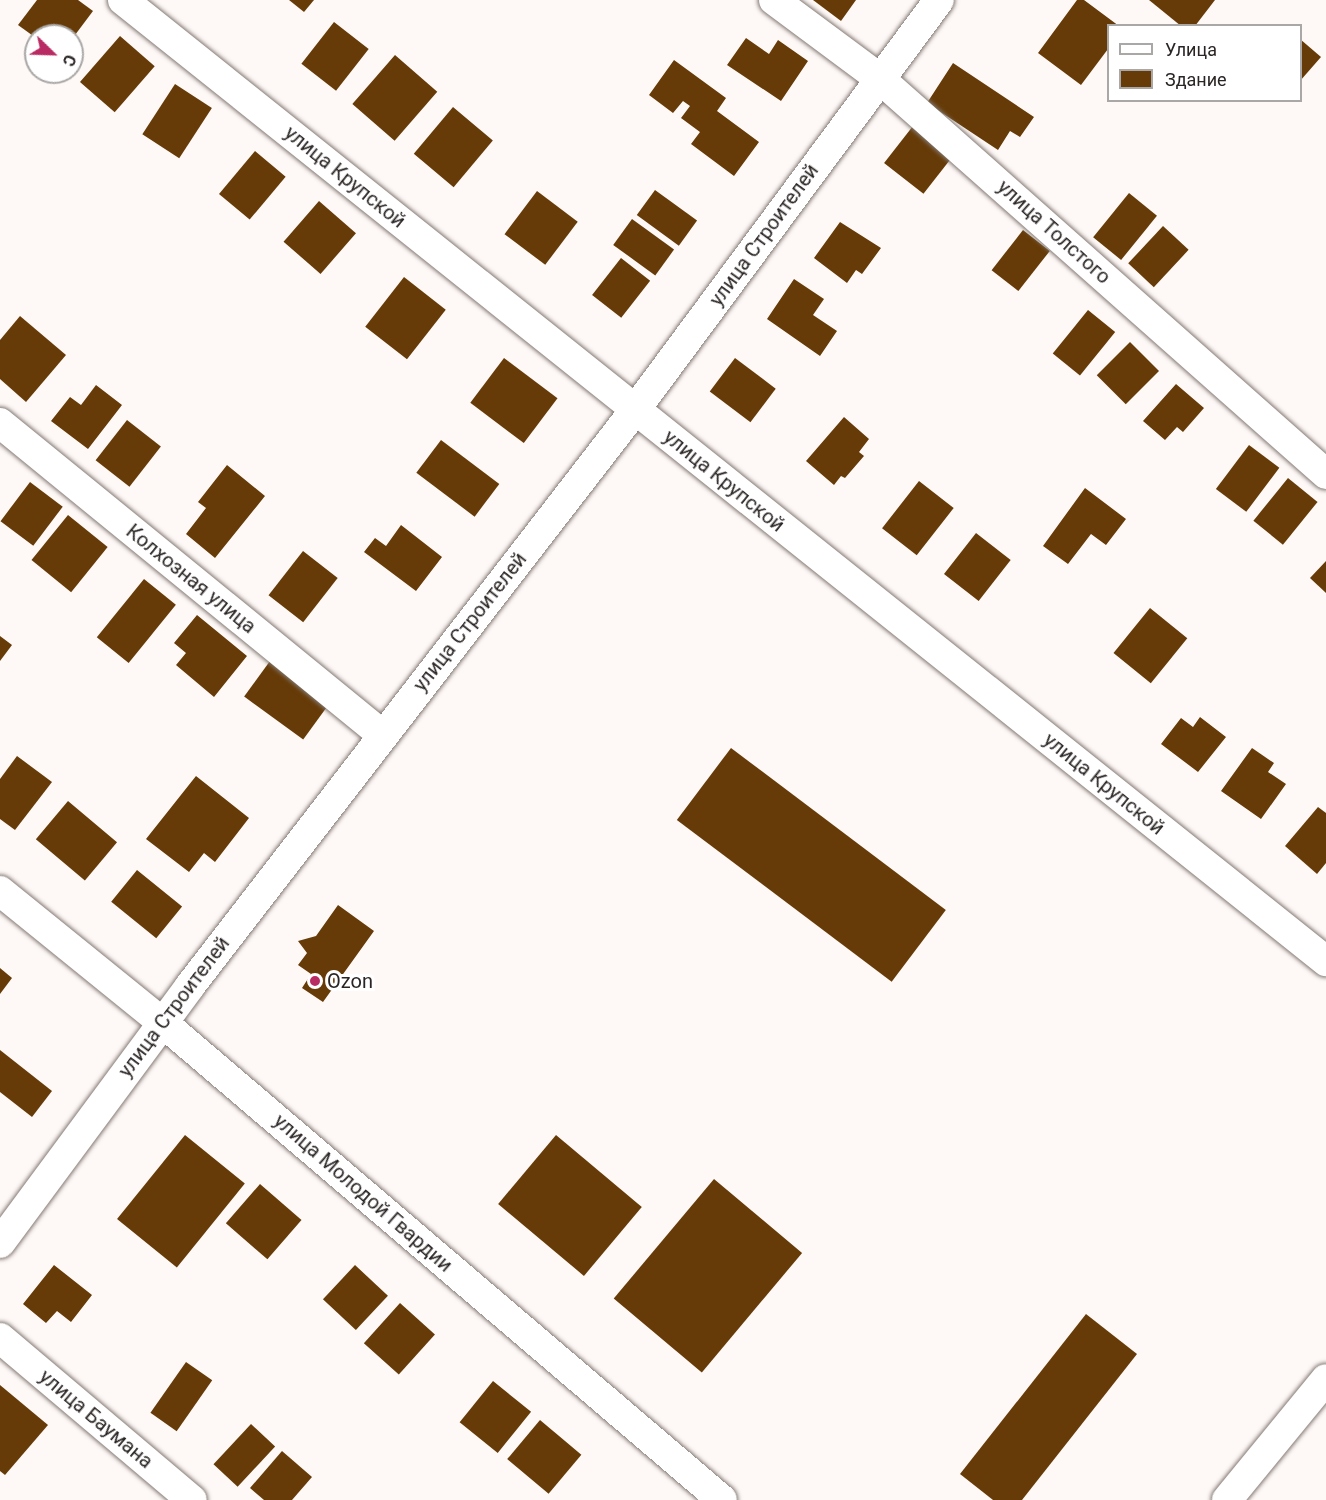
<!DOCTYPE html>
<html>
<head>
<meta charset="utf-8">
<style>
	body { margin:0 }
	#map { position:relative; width:1326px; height:1500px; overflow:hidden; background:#fef9f7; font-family:Roboto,sans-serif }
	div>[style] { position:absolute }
	.building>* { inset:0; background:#663b07; transform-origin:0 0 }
	.roads { filter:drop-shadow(0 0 2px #847974) drop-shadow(0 0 2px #847974) }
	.minor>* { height:30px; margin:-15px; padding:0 15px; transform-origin:15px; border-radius:15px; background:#fff }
	.dots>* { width:16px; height:16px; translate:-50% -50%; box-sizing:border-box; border:3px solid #fff; border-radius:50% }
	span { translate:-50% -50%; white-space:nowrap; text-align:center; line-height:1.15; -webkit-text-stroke:6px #fff; paint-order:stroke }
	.street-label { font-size:20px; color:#2a2524 }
	.poi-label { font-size:20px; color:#2a2524 }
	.left { translate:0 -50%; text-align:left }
	.legend { position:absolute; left:1107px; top:24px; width:195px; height:78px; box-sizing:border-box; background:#fff; border:2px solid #aaa8a7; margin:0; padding:8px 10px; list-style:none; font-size:18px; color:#2a2524 }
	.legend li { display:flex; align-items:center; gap:12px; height:30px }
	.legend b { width:30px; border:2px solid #aaa8a7 }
	.north { position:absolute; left:24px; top:24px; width:60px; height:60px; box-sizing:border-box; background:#fff; border:2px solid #aaa8a7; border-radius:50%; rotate:113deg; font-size:16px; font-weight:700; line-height:24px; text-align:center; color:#2a2524 }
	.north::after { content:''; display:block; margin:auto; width:21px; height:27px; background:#b92c63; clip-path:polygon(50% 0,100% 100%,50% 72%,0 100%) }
</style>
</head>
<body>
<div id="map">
	<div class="building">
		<div style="clip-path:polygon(37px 0,78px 0,93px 11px,72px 39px,36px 38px,18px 25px)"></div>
		<div style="clip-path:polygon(289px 0,314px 0,304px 12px)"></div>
		<div style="clip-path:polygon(813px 0,856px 0,841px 21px)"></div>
		<div style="clip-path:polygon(1077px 0,1084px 0,1119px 26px,1108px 26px,1108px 49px,1081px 85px,1038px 53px)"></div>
		<div style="clip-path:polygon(1149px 0,1215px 0,1195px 26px,1181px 26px)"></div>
		<div style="left:334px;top:22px;width:44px;height:53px;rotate:38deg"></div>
		<div style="left:120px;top:36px;width:46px;height:61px;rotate:41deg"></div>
		<div style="clip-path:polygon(746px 38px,769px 54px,778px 40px,808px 61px,781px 101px,727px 65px)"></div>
		<div style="clip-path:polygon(1300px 39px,1321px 57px,1300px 81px)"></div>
		<div style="left:395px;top:55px;width:56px;height:65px;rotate:41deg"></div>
		<div style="clip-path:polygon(674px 60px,726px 98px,717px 111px,759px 142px,734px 176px,691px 144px,700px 132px,681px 118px,690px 106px,683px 101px,673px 113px,649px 95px)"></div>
		<div style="clip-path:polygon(953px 63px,1034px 117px,1020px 137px,1010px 131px,998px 150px,927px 103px)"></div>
		<div style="left:175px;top:84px;width:44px;height:60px;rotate:33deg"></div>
		<div style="left:453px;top:107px;width:52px;height:61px;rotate:40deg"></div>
		<div style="left:913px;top:126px;width:50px;height:47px;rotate:38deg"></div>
		<div style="left:255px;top:151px;width:40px;height:56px;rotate:40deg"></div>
		<div style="left:655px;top:190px;width:52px;height:31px;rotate:36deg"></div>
		<div style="left:537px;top:191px;width:51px;height:54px;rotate:37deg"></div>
		<div style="left:1129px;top:193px;width:36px;height:57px;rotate:39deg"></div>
		<div style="left:319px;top:201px;width:49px;height:54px;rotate:41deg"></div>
		<div style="left:632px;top:219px;width:52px;height:32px;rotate:36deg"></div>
		<div style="clip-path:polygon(840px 222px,881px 248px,862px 274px,856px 270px,847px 283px,814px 258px)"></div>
		<div style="left:1163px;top:226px;width:35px;height:51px;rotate:43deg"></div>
		<div style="left:1023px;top:230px;width:34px;height:51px;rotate:38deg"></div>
		<div style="left:621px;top:258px;width:37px;height:47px;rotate:38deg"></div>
		<div style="left:404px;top:277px;width:53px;height:63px;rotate:38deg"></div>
		<div style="clip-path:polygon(794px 279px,824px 299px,813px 315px,837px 331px,820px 356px,767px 319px)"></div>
		<div style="left:1088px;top:310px;width:35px;height:56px;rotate:39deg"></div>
		<div style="clip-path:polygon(20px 316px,66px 355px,26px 402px,0 379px,0 340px)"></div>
		<div style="left:1130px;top:342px;width:41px;height:47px;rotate:45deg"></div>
		<div style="left:504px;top:358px;width:67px;height:56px;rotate:37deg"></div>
		<div style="left:735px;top:358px;width:51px;height:42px;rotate:37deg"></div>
		<div style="clip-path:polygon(1176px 384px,1204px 408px,1183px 432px,1177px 427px,1165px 440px,1143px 421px)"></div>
		<div style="clip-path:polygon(96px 385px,122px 405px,88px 449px,51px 421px,70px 397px,81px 405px)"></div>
		<div style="clip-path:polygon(844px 417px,869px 439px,859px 452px,864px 456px,845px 478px,841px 476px,834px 485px,806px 461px)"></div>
		<div style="left:127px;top:420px;width:43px;height:51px;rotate:38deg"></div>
		<div style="left:441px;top:440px;width:73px;height:41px;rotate:37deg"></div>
		<div style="left:1249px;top:445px;width:38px;height:55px;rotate:37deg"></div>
		<div style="clip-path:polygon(227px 465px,265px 496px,215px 558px,186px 534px,206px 508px,198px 502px)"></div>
		<div style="left:1288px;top:478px;width:38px;height:55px;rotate:39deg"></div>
		<div style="left:919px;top:481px;width:44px;height:60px;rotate:38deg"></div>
		<div style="left:30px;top:482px;width:41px;height:49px;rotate:37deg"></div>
		<div style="clip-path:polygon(1085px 488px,1126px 519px,1106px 545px,1091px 534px,1068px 564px,1043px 546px)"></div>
		<div style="left:68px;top:515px;width:51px;height:58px;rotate:39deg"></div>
		<div style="clip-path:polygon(401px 525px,442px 557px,416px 591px,364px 552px,375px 538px,386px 546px)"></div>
		<div style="left:976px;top:533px;width:44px;height:52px;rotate:38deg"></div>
		<div style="left:303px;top:551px;width:44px;height:56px;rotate:38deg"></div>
		<div style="clip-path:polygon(1326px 561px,1326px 593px,1310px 578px)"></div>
		<div style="left:144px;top:579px;width:41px;height:75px;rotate:39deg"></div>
		<div style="left:1150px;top:608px;width:48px;height:58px;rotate:39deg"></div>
		<div style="clip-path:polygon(197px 615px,247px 656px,214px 697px,176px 665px,186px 653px,174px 643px)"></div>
		<div style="clip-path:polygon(0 636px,12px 645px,0 661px)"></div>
		<div style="left:270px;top:661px;width:73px;height:44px;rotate:36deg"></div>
		<div style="clip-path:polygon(1200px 717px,1226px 737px,1198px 772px,1161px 744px,1181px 718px,1193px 727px)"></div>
		<div style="left:731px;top:748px;width:269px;height:90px;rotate:37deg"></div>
		<div style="clip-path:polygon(1252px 748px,1274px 763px,1268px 772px,1286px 784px,1261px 819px,1221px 791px)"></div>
		<div style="clip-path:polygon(17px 756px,52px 782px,15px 830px,0 819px,0 779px)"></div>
		<div style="clip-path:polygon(196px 776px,249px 818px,215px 862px,204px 853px,189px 872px,146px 839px)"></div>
		<div style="left:68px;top:801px;width:64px;height:50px;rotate:40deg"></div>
		<div style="clip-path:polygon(1318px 807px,1326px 813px,1326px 863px,1317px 874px,1285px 846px)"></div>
		<div style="left:137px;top:870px;width:58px;height:41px;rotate:39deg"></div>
		<div style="clip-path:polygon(338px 905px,374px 931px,323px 1002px,302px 988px,311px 974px,298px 965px,307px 953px,298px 941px,316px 936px)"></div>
		<div style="clip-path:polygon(0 968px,12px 978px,0 994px)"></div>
		<div style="clip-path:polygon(0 1050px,52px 1091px,32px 1117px,0 1092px)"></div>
		<div style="left:185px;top:1135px;width:77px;height:108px;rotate:39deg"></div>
		<div style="left:556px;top:1135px;width:112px;height:90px;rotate:40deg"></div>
		<div style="left:714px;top:1179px;width:115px;height:156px;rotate:40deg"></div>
		<div style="left:260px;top:1184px;width:55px;height:52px;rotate:41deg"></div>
		<div style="clip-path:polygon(54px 1265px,92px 1295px,71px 1322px,57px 1311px,46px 1323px,23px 1304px)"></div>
		<div style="left:355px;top:1265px;width:45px;height:47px;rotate:43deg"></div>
		<div style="left:400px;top:1303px;width:47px;height:54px;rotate:42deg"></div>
		<div style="clip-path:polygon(1086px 1314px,1137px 1354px,1022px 1500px,993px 1500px,960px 1474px)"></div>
		<div style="left:186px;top:1362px;width:32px;height:62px;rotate:35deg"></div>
		<div style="left:493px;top:1381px;width:49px;height:53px;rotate:39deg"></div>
		<div style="clip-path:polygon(0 1385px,48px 1425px,5px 1475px,0 1471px)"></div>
		<div style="left:540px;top:1420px;width:54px;height:51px;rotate:40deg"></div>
		<div style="left:251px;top:1424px;width:33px;height:55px;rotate:43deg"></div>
		<div style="clip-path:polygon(282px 1451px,312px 1477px,292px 1500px,264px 1500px,250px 1488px)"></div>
	</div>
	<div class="roads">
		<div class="minor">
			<div style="left:123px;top:0;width:1540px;rotate:38.62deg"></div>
			<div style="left:774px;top:0;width:131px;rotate:36.6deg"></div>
			<div style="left:879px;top:78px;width:597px;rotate:41.54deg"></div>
			<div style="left:0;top:423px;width:493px;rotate:39.2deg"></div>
			<div style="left:0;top:891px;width:208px;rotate:39deg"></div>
			<div style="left:162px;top:1022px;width:736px;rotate:40.48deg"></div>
			<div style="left:0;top:1243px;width:320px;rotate:-53.5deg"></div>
			<div style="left:190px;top:986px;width:728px;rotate:-52.31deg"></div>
			<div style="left:635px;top:410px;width:510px;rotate:-53.44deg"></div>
			<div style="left:0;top:1338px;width:251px;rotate:40.2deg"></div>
			<div style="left:1227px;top:1500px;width:156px;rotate:-50.7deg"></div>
		</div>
	</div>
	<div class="dots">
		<div style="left:315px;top:981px;background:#b92c63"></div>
	</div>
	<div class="street-label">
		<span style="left:345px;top:177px;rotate:39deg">улица Крупской</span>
		<span style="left:1054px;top:232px;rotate:42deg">улица Толстого</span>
		<span style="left:764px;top:235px;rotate:-54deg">улица Строителей</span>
		<span style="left:724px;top:481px;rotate:39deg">улица Крупской</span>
		<span style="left:191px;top:579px;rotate:39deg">Колхозная улица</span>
		<span style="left:470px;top:622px;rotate:-52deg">улица Строителей</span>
		<span style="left:1104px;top:784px;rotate:39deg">улица Крупской</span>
		<span style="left:174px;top:1007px;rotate:-53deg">улица Строителей</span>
		<span style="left:363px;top:1193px;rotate:41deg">улица Молодой Гвардии</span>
		<span style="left:96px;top:1419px;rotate:40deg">улица Баумана</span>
	</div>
	<div class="poi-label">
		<span class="left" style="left:327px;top:981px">Ozon</span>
	</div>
	<ul class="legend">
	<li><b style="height:8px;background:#fff"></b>Улица</li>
	<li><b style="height:16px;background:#663b07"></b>Здание</li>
	</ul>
	<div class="north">С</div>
</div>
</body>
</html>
